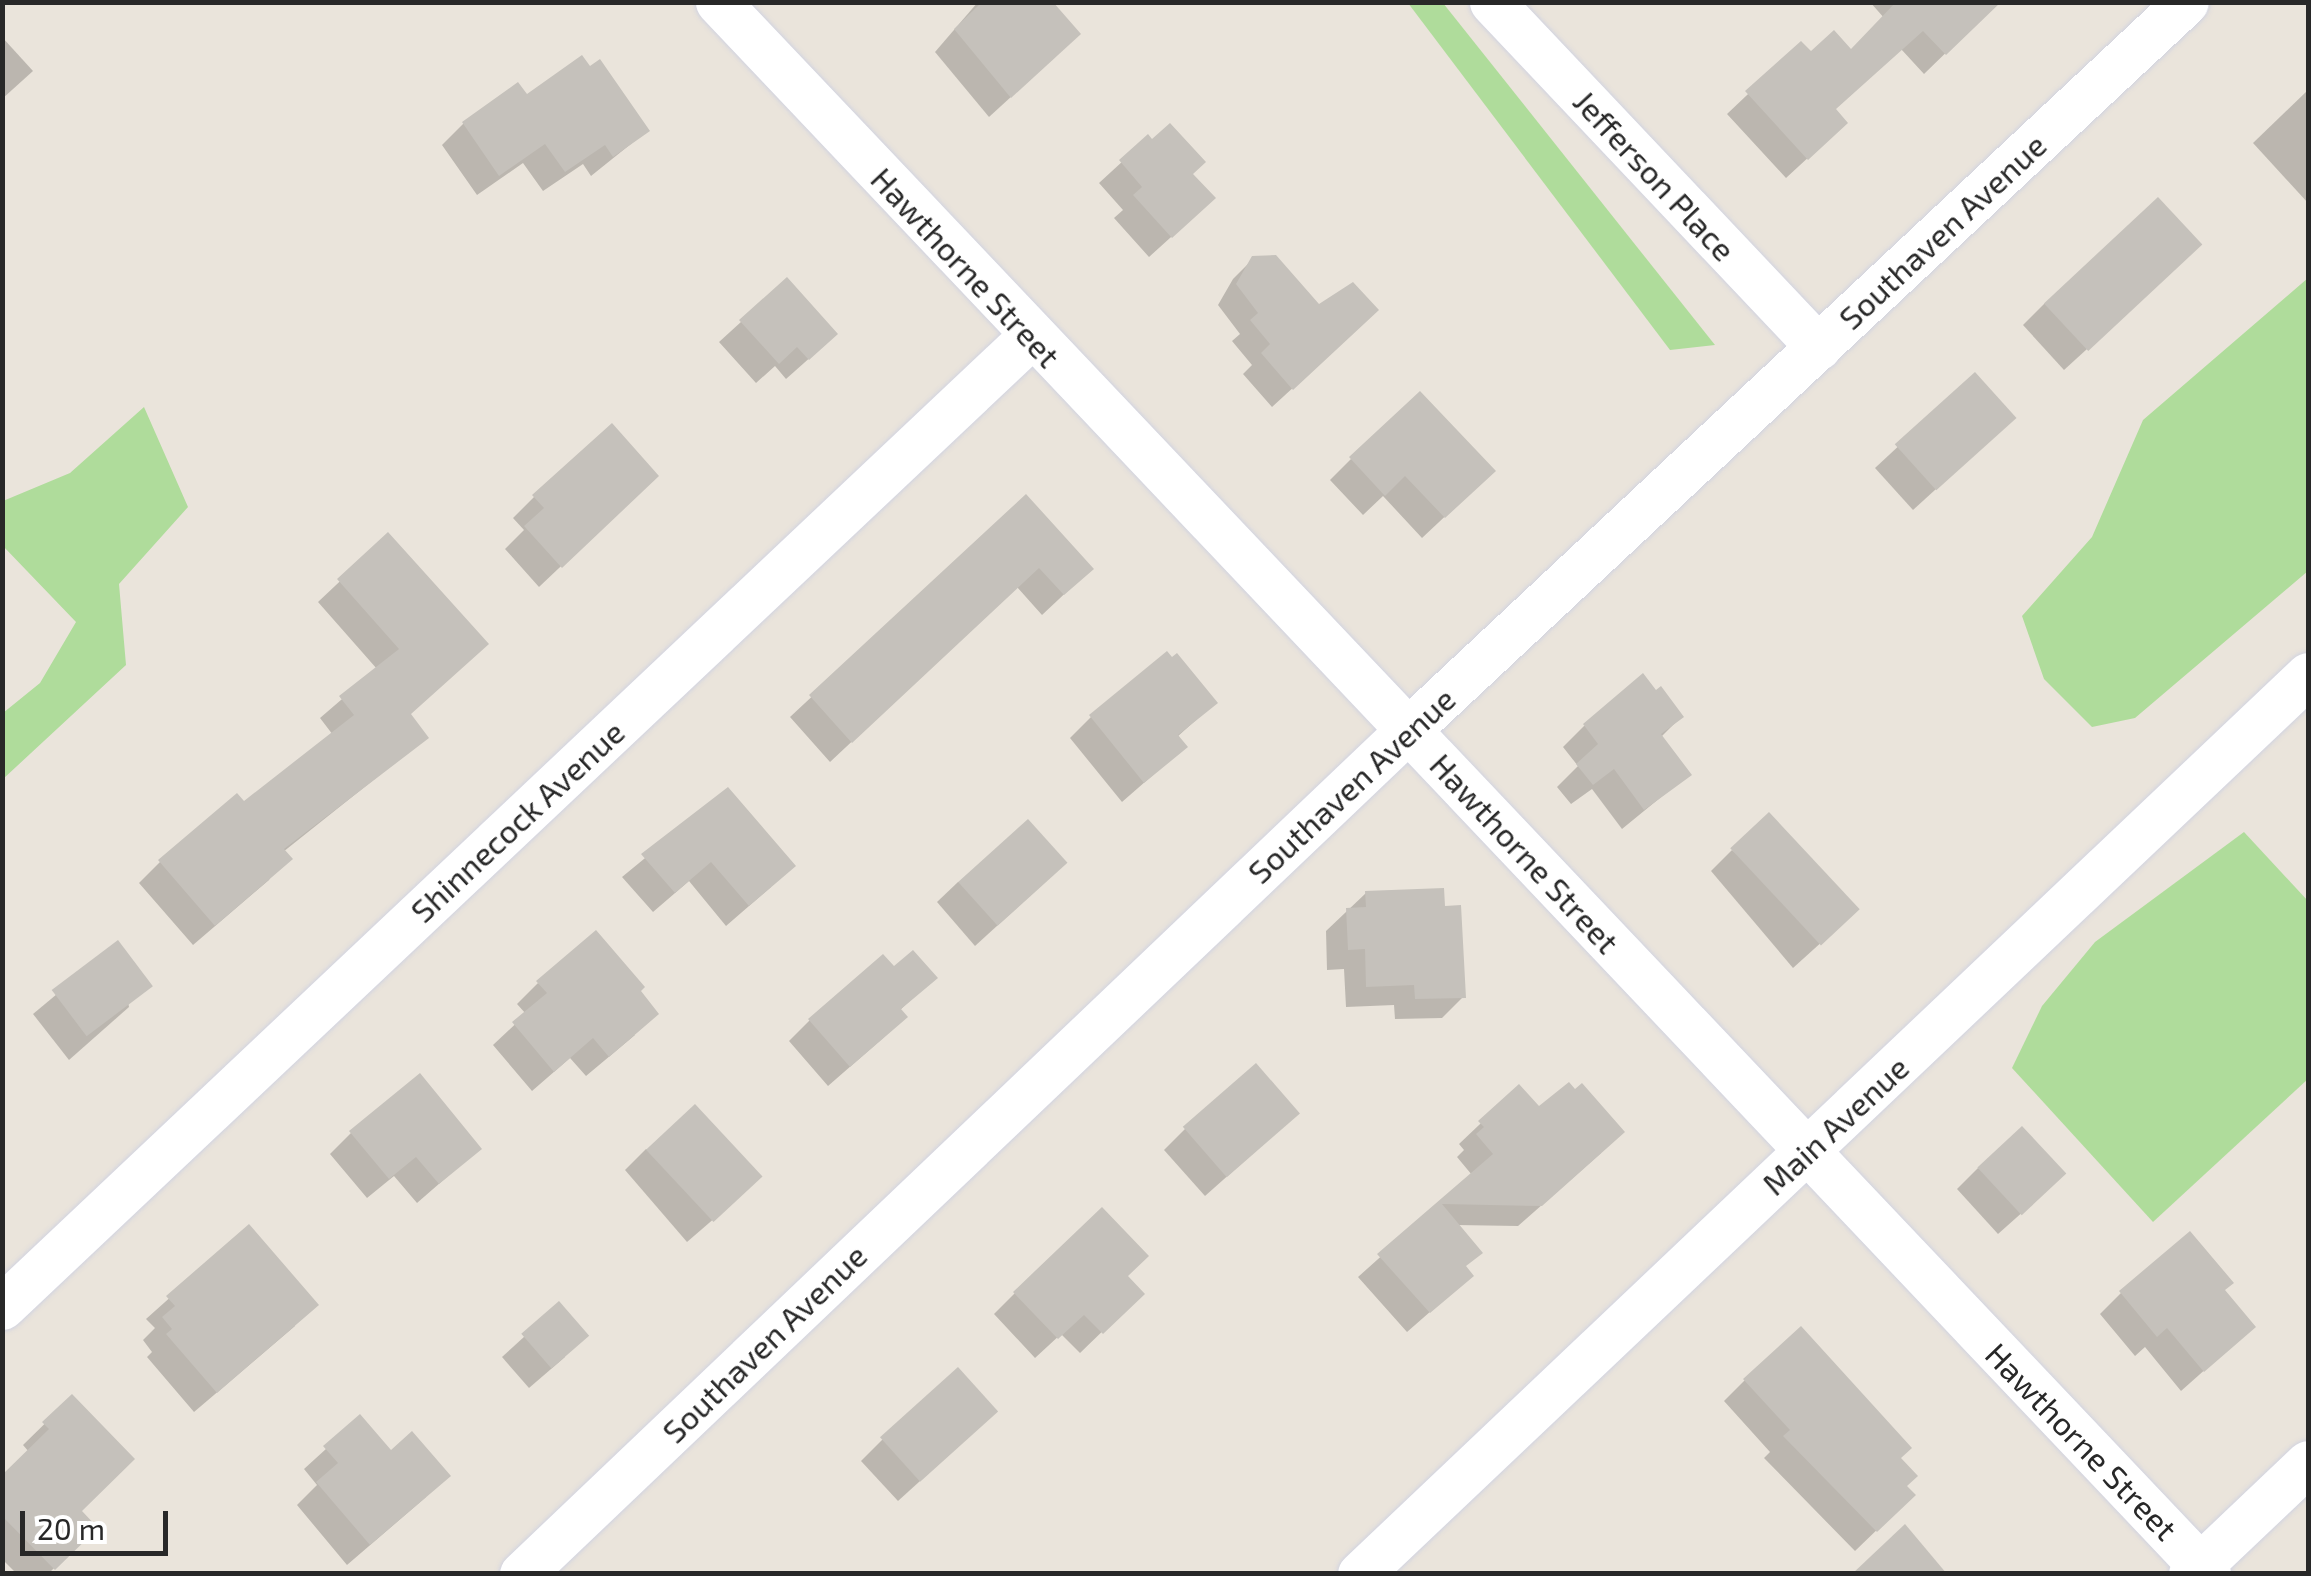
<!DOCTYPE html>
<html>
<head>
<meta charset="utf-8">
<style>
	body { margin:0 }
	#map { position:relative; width:2311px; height:1576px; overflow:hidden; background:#eae4db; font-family:"Exo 2",sans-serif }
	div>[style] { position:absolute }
	.green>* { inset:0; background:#afdc9b }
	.shadow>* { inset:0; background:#0003 }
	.building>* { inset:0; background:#c5c1bb; transform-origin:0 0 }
	.roads { filter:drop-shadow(0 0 2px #d1d3e0) drop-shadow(0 0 2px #d1d3e0) }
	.minor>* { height:45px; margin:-22.5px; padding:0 22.5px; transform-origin:22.5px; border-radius:22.5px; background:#fff }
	span { translate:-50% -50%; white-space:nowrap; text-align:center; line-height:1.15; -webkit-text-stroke:9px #fff; paint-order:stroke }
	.street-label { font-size:32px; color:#282828 }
	.frame { position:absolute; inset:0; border:5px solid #282828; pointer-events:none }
	.scale { position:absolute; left:20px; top:1511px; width:148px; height:45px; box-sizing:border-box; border:5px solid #282828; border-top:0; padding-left:12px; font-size:30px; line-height:35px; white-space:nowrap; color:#282828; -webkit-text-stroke:8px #fff; paint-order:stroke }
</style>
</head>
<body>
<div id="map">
	<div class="green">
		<div style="clip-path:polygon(1408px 3px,1443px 3px,1715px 345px,1670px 350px)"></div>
		<div style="clip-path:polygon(2308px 278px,2308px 571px,2135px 718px,2092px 727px,2044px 679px,2022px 616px,2092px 537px,2143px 420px)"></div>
		<div style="clip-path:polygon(144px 407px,188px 507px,119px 584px,126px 665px,3px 779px,3px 713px,40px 683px,76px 622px,3px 546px,3px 501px,70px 473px)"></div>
		<div style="clip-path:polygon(2244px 832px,2308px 901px,2308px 1079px,2153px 1222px,2012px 1068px,2042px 1006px,2095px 942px)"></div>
	</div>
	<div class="shadow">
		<div style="clip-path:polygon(978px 2px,1049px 2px,1057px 55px,989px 117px,935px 52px)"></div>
		<div style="clip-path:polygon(1870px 2px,1998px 2px,1924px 74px,1901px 49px,1834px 110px,1824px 143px,1786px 178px,1727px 114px,1801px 44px,1811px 55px,1851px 52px,1885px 19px)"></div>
		<div style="clip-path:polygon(2px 37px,33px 71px,2px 99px)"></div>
		<div style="clip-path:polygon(518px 86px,526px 98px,647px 131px,591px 176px,583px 164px,543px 191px,523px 163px,477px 195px,442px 145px,463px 124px)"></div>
		<div style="clip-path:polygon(2308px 90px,2308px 203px,2253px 143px)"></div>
		<div style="clip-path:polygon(1148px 138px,1190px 174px,1191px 219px,1149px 257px,1114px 218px,1123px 210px,1099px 183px)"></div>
		<div style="clip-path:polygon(1253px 259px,1356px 330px,1272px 407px,1243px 374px,1252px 365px,1232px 341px,1240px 334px,1218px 305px,1233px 279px)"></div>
		<div style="clip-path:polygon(2178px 266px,2064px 370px,2023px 325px,2044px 304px)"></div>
		<div style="clip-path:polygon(787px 280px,813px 355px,786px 379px,775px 366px,756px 383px,719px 342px)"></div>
		<div style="clip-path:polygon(1975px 375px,1992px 438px,1913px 510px,1875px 468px)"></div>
		<div style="clip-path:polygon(1351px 459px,1471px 492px,1422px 538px,1383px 496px,1363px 515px,1330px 480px)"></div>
		<div style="clip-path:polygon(635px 496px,539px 587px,505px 549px,524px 530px,513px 518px,534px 497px)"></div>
		<div style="clip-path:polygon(1026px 497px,1091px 569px,1042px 615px,1017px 587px,830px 762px,790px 717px)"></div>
		<div style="clip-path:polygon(388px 536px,408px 715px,426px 738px,283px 852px,269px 880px,193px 945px,139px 883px,160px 862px,244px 805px,333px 735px,320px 718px,377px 669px,318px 602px)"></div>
		<div style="clip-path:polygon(1215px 703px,1177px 737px,1185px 747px,1122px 802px,1070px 738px,1091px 717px)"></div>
		<div style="clip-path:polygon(1681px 717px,1660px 738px,1688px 775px,1622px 829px,1592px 789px,1571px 804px,1557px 787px,1578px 766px,1563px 747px,1584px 726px)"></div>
		<div style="clip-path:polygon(728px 790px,771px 887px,726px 926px,689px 881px,653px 912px,622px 877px)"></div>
		<div style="clip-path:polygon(1732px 850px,1835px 930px,1793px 968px,1711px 871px)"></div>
		<div style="clip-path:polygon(958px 882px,1043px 884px,975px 946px,937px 902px)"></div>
		<div style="clip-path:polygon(1366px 893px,1463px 997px,1442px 1018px,1395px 1019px,1394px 1005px,1346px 1007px,1344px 969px,1327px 970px,1326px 931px)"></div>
		<div style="clip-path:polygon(117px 944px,129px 1007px,69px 1060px,33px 1014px)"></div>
		<div style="clip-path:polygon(894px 969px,934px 978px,899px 1011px,883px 1038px,828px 1086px,789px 1041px,810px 1020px)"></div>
		<div style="clip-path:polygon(538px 983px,635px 1035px,586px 1076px,570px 1058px,532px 1091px,493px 1045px,526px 1014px,517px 1004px)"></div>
		<div style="clip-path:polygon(1519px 1087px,1539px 1109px,1575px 1092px,1601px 1153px,1518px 1226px,1456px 1225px,1464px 1268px,1471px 1276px,1407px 1332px,1358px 1277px,1472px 1175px,1457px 1157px,1464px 1150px,1459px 1144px)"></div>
		<div style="clip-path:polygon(1185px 1129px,1276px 1133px,1205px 1196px,1164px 1150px)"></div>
		<div style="clip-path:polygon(351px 1133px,479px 1149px,417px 1203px,394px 1176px,367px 1198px,330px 1154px)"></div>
		<div style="clip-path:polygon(646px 1149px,738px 1198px,687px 1242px,625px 1170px)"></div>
		<div style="clip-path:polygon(1978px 1168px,2042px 1195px,1998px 1234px,1957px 1189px)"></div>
		<div style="clip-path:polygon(249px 1227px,295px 1326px,194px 1412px,147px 1357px,152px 1352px,143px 1340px,155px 1328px,146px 1319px)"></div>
		<div style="clip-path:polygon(1125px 1277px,1141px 1294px,1080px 1353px,1061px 1334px,1035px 1358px,994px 1314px,1015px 1293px)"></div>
		<div style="clip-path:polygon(2223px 1291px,2253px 1327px,2181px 1391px,2145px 1347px,2135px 1356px,2100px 1314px,2121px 1293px)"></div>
		<div style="clip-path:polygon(559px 1305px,565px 1357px,529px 1388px,502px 1357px)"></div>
		<div style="clip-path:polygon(1745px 1380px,1898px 1458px,1904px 1486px,1913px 1495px,1855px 1551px,1764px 1458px,1770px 1452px,1724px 1401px)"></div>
		<div style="clip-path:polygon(72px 1397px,78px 1511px,95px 1528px,48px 1574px,17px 1574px,2px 1559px,2px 1478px,29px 1452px,23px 1445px)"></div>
		<div style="clip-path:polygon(360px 1418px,426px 1497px,347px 1565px,297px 1505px,317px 1485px,304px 1469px)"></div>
		<div style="clip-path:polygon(973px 1433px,898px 1501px,861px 1461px,882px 1440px)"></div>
	</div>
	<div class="building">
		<div style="clip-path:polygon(982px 2px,1053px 2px,1081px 34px,1011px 98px,954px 29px)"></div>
		<div style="clip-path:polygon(1896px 2px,2001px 2px,1946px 55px,1923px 31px,1836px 109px,1848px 123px,1808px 160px,1745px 91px,1801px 41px,1811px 51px,1834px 30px,1851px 49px)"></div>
		<div style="clip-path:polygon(582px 55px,590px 66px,600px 59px,650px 131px,613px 157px,605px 145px,565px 172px,545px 144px,499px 176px,462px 122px,518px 82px,527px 94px)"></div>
		<div style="clip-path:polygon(1170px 123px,1206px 162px,1193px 174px,1216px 198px,1172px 238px,1133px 195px,1142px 187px,1119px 160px,1148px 134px,1152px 139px)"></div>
		<div style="left:2158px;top:197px;width:65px;height:156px;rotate:47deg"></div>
		<div style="clip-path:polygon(1276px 255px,1319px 304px,1353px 282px,1379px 310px,1293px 390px,1261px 353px,1270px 344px,1250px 320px,1258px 313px,1236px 284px,1252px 256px)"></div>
		<div style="clip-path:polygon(787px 277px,838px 334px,809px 360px,797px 347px,779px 364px,739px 320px)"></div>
		<div style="left:1975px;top:372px;width:62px;height:108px;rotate:48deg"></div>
		<div style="clip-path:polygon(1420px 391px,1496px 471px,1445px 518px,1405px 476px,1385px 496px,1349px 457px)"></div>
		<div style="clip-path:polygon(612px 423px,659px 476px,562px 568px,524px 526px,544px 508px,532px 495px)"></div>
		<div style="clip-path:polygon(1026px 494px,1094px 569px,1064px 595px,1039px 568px,852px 743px,809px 695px)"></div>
		<div style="clip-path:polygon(388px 532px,489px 644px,411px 714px,429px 738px,284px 849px,293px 859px,215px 926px,158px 860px,237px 793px,244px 801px,354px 715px,339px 696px,399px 649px,337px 579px)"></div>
		<div style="clip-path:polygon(1167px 651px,1172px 657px,1177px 653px,1218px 703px,1178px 735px,1188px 747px,1144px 783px,1089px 715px)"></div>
		<div style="clip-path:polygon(1643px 673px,1656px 690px,1661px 686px,1684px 717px,1661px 734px,1692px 775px,1644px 810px,1614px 769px,1593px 785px,1576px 764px,1598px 744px,1583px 724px)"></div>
		<div style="clip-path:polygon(728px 787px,796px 866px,749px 906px,711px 862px,675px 893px,641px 854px)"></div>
		<div style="left:1769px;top:812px;width:133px;height:53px;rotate:47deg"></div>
		<div style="left:1028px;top:819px;width:59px;height:94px;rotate:48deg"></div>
		<div style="clip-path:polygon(1444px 888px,1445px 906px,1461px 905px,1466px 998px,1415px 999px,1414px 985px,1366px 987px,1365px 949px,1348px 950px,1346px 908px,1366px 907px,1365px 891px)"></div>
		<div style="clip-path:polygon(596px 930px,645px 987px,641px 991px,659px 1014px,609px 1057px,593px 1038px,554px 1072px,512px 1022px,547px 993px,536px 981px)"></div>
		<div style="left:118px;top:940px;width:58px;height:83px;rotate:53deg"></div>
		<div style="clip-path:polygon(913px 950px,938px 978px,901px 1009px,908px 1017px,850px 1067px,808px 1019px,883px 954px,894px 966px)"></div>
		<div style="left:1256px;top:1063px;width:67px;height:97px;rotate:49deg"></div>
		<div style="clip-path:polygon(420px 1073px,482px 1149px,439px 1184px,416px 1157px,389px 1179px,349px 1131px)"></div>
		<div style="clip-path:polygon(1569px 1082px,1575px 1089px,1582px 1083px,1625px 1132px,1542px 1206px,1442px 1204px,1483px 1253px,1466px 1266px,1474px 1276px,1430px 1313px,1377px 1254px,1493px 1154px,1476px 1134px,1484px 1127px,1478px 1121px,1519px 1084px,1539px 1106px)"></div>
		<div style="left:695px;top:1104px;width:99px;height:67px;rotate:47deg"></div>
		<div style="left:2022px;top:1126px;width:65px;height:61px;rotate:47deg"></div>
		<div style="clip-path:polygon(1102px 1207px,1149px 1256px,1128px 1276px,1145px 1294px,1103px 1334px,1084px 1315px,1058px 1339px,1013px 1292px)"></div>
		<div style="clip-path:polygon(249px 1224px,319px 1305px,217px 1393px,166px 1334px,172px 1329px,162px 1317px,175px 1306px,166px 1296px)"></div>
		<div style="clip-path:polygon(2190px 1231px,2234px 1283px,2225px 1290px,2256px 1327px,2204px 1372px,2167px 1328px,2157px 1337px,2119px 1291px)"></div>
		<div style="left:559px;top:1301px;width:46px;height:50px;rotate:49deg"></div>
		<div style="clip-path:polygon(1801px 1326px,1912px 1448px,1901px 1458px,1918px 1476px,1907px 1486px,1916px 1495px,1877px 1532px,1783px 1436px,1790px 1430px,1743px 1379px)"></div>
		<div style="left:958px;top:1367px;width:60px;height:105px;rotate:48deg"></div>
		<div style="clip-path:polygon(72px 1394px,135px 1459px,82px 1511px,98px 1528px,55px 1570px,2px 1516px,2px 1475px,49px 1429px,42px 1422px)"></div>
		<div style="clip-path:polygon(360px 1414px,391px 1450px,412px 1431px,451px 1476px,370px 1545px,316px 1482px,338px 1463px,323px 1446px)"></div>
		<div style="clip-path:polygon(1905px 1524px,1947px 1574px,1852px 1574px)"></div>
	</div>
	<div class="roads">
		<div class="minor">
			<div style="left:718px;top:2px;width:2166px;rotate:46.53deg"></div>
			<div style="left:1492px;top:2px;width:475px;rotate:46.6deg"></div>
			<div style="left:2px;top:1307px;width:1415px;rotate:-43.34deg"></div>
			<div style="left:522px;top:1574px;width:1224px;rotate:-43.61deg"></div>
			<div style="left:1408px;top:730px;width:1065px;rotate:-43.1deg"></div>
			<div style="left:1360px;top:1574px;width:1306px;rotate:-43.48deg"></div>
			<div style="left:2191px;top:1574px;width:161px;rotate:-43.5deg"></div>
		</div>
	</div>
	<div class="street-label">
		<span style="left:1655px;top:175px;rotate:47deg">Jefferson Place</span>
		<span style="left:1942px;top:231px;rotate:-43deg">Southaven Avenue</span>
		<span style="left:966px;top:267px;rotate:47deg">Hawthorne Street</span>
		<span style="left:1351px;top:785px;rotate:-43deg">Southaven Avenue</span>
		<span style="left:517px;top:821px;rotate:-43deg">Shinnecock Avenue</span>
		<span style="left:1525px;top:853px;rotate:47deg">Hawthorne Street</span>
		<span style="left:1835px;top:1125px;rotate:-43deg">Main Avenue</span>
		<span style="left:764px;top:1343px;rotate:-44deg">Southaven Avenue</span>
		<span style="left:2082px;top:1441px;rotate:46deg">Hawthorne Street</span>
	</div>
	<div class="frame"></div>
	<div class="scale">20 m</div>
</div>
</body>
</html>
